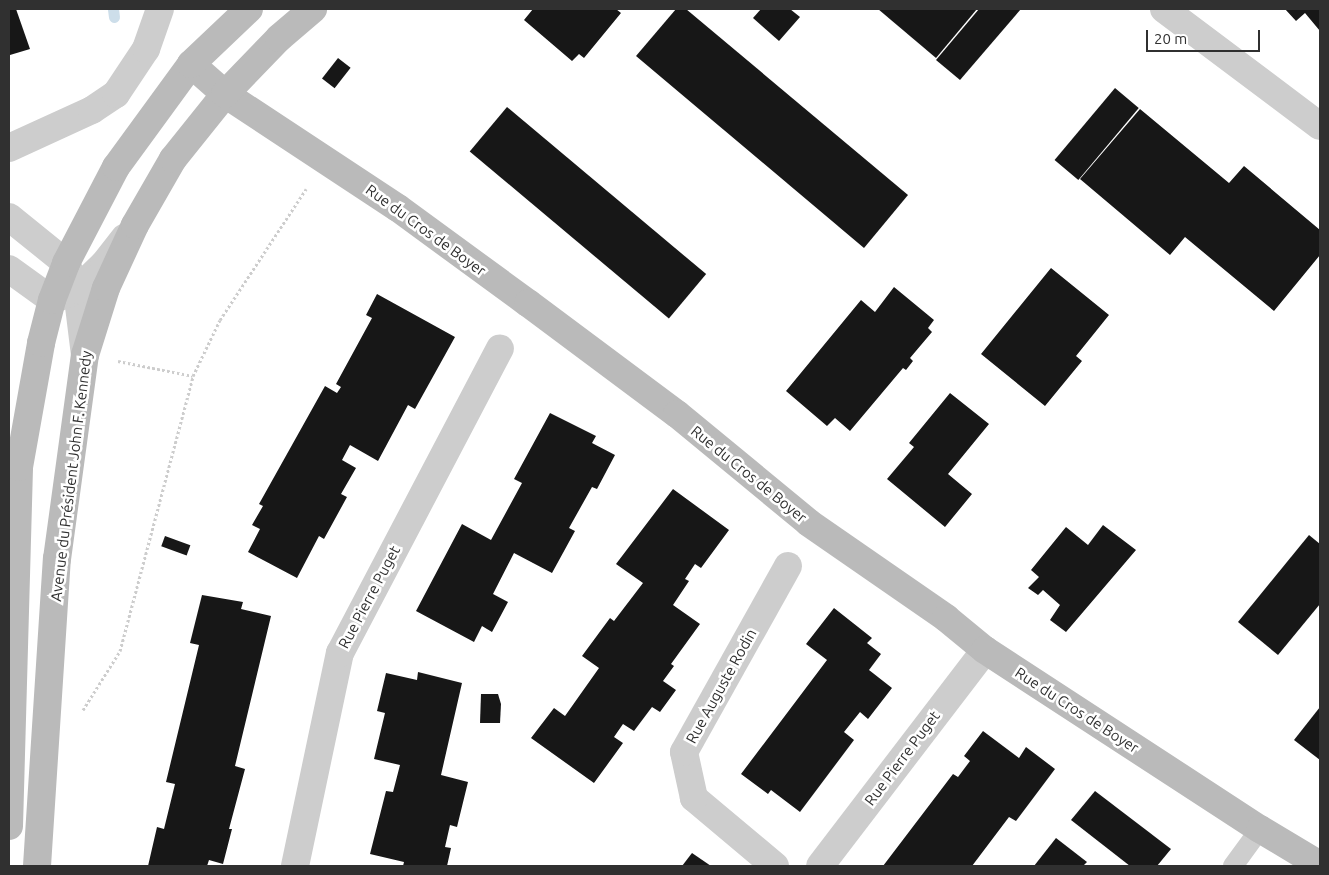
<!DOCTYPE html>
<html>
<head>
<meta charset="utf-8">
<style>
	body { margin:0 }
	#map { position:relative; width:1329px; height:875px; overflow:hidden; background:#fff; font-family:Ubuntu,sans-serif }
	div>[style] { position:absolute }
	.stream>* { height:11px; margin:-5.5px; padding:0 5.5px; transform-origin:5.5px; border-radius:5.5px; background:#cddeea }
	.building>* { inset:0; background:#171717; transform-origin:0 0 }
	.path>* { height:3px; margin-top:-1.5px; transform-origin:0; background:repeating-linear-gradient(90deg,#cdcdcd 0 2.5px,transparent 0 5px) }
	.lane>* { height:20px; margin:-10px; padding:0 10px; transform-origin:10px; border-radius:10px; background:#cdcdcd }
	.street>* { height:28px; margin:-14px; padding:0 14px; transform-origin:14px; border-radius:14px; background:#cdcdcd }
	.secondary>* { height:28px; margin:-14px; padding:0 14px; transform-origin:14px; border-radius:14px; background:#bababa }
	span { translate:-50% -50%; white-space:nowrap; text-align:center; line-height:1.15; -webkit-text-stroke:5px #fff; paint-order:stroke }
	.street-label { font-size:15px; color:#303030 }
	.frame { position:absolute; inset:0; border:10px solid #303030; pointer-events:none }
	.scale { position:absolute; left:1146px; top:30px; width:114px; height:22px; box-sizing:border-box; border:2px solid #303030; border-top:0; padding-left:6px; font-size:15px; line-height:18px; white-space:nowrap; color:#303030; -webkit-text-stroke:4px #fff; paint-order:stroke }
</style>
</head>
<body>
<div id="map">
	<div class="stream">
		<div style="left:113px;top:9px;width:8px;rotate:83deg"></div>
	</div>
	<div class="building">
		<div style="clip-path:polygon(9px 9px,16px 9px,30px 49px,10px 55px)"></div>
		<div style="clip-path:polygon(533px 9px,616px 9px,621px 13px,584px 58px,579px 54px,572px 61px,524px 20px)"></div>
		<div style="clip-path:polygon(676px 9px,686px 9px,908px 195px,864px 248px,636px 56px)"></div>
		<div style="clip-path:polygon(761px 9px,790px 9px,800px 17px,779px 41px,753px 18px)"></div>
		<div style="clip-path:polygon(878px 9px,977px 9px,936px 58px)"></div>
		<div style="clip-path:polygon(979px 9px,1021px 9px,960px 80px,936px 60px)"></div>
		<div style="clip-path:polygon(1285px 9px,1320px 9px,1320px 31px,1305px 13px,1296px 21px)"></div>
		<div style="left:338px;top:58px;width:16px;height:26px;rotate:38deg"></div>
		<div style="left:1115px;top:88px;width:31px;height:94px;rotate:40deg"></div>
		<div style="left:507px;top:107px;width:260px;height:58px;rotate:40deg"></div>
		<div style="clip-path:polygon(1140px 109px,1229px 183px,1244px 166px,1320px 230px,1320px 255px,1274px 311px,1185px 237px,1170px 255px,1080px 179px)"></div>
		<div style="clip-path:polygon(1051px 268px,1109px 315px,1076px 356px,1082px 361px,1045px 406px,981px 354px)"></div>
		<div style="clip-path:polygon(894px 287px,934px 320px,928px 328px,932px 332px,910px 358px,913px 361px,906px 370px,903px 368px,850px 431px,835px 418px,827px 426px,786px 391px,861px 300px,875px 312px)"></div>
		<div style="clip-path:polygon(377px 294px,455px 337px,415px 409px,408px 405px,378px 461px,350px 445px,342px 460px,356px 468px,341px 494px,347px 497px,324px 539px,319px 536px,297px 578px,248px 552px,260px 529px,252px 525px,263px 506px,259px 504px,325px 386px,337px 393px,341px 387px,336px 384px,372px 318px,366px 315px)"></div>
		<div style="clip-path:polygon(950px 393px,989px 424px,948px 474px,972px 494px,945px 527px,887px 479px,914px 447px,909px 443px)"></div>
		<div style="clip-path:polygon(550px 413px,596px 436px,592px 443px,615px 455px,597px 489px,592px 487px,569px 528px,575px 531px,552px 573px,514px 553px,493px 594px,508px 602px,492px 632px,482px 626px,474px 642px,416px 611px,462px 524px,491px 540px,522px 483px,514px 479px)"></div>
		<div style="clip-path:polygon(673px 489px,729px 530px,701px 568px,695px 564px,685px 579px,689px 581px,673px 605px,700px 624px,671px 664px,674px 666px,663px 681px,676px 690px,660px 712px,652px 707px,634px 731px,623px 724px,614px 737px,623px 743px,594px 783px,531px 738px,554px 708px,565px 716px,599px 668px,582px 656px,610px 618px,614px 621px,643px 583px,616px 564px)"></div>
		<div style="clip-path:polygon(1103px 525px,1136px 550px,1066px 632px,1050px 620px,1060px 605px,1043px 590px,1038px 595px,1028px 588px,1039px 577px,1031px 570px,1066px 527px,1088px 545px)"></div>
		<div style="clip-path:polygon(1309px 535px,1320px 544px,1320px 604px,1278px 655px,1238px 622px)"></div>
		<div style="left:165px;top:536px;width:27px;height:11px;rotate:20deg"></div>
		<div style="clip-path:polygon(202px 595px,243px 602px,241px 609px,271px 616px,235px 766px,245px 769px,229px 829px,232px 829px,223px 864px,209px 860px,207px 866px,148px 866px,157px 827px,164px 829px,175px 784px,166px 782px,199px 645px,190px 643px)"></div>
		<div style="clip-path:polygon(834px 608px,872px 638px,867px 643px,881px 654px,869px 670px,892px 688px,868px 719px,860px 712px,844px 732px,854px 740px,800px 812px,771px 790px,768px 794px,741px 774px,827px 660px,806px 644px)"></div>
		<div style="clip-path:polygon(418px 672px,462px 683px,441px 775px,468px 782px,457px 827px,450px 825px,445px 847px,451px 848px,447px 866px,403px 866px,404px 862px,370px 854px,386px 791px,393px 792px,400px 765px,374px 759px,385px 713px,377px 711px,386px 673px,417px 680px)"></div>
		<div style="clip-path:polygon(481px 694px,498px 694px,501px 704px,500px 723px,480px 723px)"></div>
		<div style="clip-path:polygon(1320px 707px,1320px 760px,1294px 740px)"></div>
		<div style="clip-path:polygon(983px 731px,1019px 758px,1026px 747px,1055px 769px,1016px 821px,1009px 817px,972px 866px,883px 866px,953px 774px,958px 777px,970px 761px,964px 756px)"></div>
		<div style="clip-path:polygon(1095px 791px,1171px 849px,1157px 866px,1130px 866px,1071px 820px)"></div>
		<div style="clip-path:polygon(1056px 838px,1087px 862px,1083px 866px,1034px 866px)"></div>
		<div style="clip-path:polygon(692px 853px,711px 866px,682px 866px)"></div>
	</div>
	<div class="path">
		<div style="left:118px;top:361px;width:76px;rotate:11.3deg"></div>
		<div style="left:83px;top:710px;width:70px;rotate:-57.9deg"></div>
		<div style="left:120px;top:651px;width:285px;rotate:-75.1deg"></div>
		<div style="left:193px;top:376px;width:62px;rotate:-64.3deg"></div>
		<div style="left:220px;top:320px;width:157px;rotate:-56.7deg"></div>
	</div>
	<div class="lane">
		<div style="left:1233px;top:866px;width:46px;rotate:-53.9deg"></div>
	</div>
	<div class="street">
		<div style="left:1164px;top:9px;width:195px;rotate:36.9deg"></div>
		<div style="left:9px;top:148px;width:91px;rotate:-24.6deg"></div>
		<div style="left:92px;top:110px;width:29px;rotate:-34deg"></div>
		<div style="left:116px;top:94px;width:54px;rotate:-56.3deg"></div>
		<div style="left:146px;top:49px;width:42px;rotate:-70.7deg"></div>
		<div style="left:9px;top:217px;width:73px;rotate:38.9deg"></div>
		<div style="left:66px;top:263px;width:29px;rotate:68deg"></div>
		<div style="left:77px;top:290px;width:65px;rotate:83deg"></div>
		<div style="left:9px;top:269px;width:53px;rotate:35.8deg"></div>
		<div style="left:52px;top:300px;width:27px;rotate:-22deg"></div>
		<div style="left:77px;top:290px;width:37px;rotate:-44deg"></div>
		<div style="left:104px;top:264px;width:33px;rotate:-52deg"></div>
		<div style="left:295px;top:866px;width:218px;rotate:-78.1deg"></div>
		<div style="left:340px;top:653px;width:344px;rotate:-62.3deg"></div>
		<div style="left:775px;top:866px;width:106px;rotate:-140deg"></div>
		<div style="left:694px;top:798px;width:47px;rotate:-102.3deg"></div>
		<div style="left:684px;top:752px;width:213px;rotate:-60.8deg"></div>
		<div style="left:820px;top:866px;width:272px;rotate:-52.6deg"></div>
	</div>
	<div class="secondary">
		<div style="left:191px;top:64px;width:45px;rotate:41.4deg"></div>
		<div style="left:225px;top:94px;width:207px;rotate:33.4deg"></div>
		<div style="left:398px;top:208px;width:161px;rotate:36.2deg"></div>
		<div style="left:528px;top:303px;width:186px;rotate:36.7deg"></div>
		<div style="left:677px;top:414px;width:171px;rotate:39.5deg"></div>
		<div style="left:809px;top:523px;width:167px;rotate:34.7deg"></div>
		<div style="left:946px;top:618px;width:50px;rotate:39.4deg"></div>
		<div style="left:985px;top:650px;width:328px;rotate:33.1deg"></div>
		<div style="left:1260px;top:829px;width:70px;rotate:31deg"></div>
		<div style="left:9px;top:826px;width:359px;rotate:-88.4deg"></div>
		<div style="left:19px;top:467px;width:126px;rotate:-79.9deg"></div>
		<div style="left:41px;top:343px;width:44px;rotate:-75.7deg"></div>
		<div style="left:52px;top:300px;width:40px;rotate:-69deg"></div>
		<div style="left:66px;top:263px;width:108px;rotate:-62.5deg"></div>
		<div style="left:116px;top:167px;width:127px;rotate:-53.9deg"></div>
		<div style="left:191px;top:64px;width:80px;rotate:-43.5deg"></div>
		<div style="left:37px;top:866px;width:308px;rotate:-86.3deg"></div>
		<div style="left:57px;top:559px;width:206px;rotate:-82.2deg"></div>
		<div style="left:85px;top:355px;width:70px;rotate:-72.6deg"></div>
		<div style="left:106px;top:288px;width:69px;rotate:-65.3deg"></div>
		<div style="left:135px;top:225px;width:76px;rotate:-60.1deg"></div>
		<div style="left:173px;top:159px;width:83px;rotate:-51.3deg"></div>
		<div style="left:225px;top:94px;width:78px;rotate:-46deg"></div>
		<div style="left:279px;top:38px;width:45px;rotate:-40.5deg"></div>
	</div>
	<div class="street-label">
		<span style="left:426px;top:230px;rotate:36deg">Rue du Cros de Boyer</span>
		<span style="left:749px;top:474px;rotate:39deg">Rue du Cros de Boyer</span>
		<span style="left:71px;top:476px;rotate:-83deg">Avenue du Président John F. Kennedy</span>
		<span style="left:369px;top:597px;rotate:-62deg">Rue Pierre Puget</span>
		<span style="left:721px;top:686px;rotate:-61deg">Rue Auguste Rodin</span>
		<span style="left:1077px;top:710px;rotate:33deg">Rue du Cros de Boyer</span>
		<span style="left:902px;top:758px;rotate:-53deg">Rue Pierre Puget</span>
	</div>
	<div class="frame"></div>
	<div class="scale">20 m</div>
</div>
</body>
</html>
